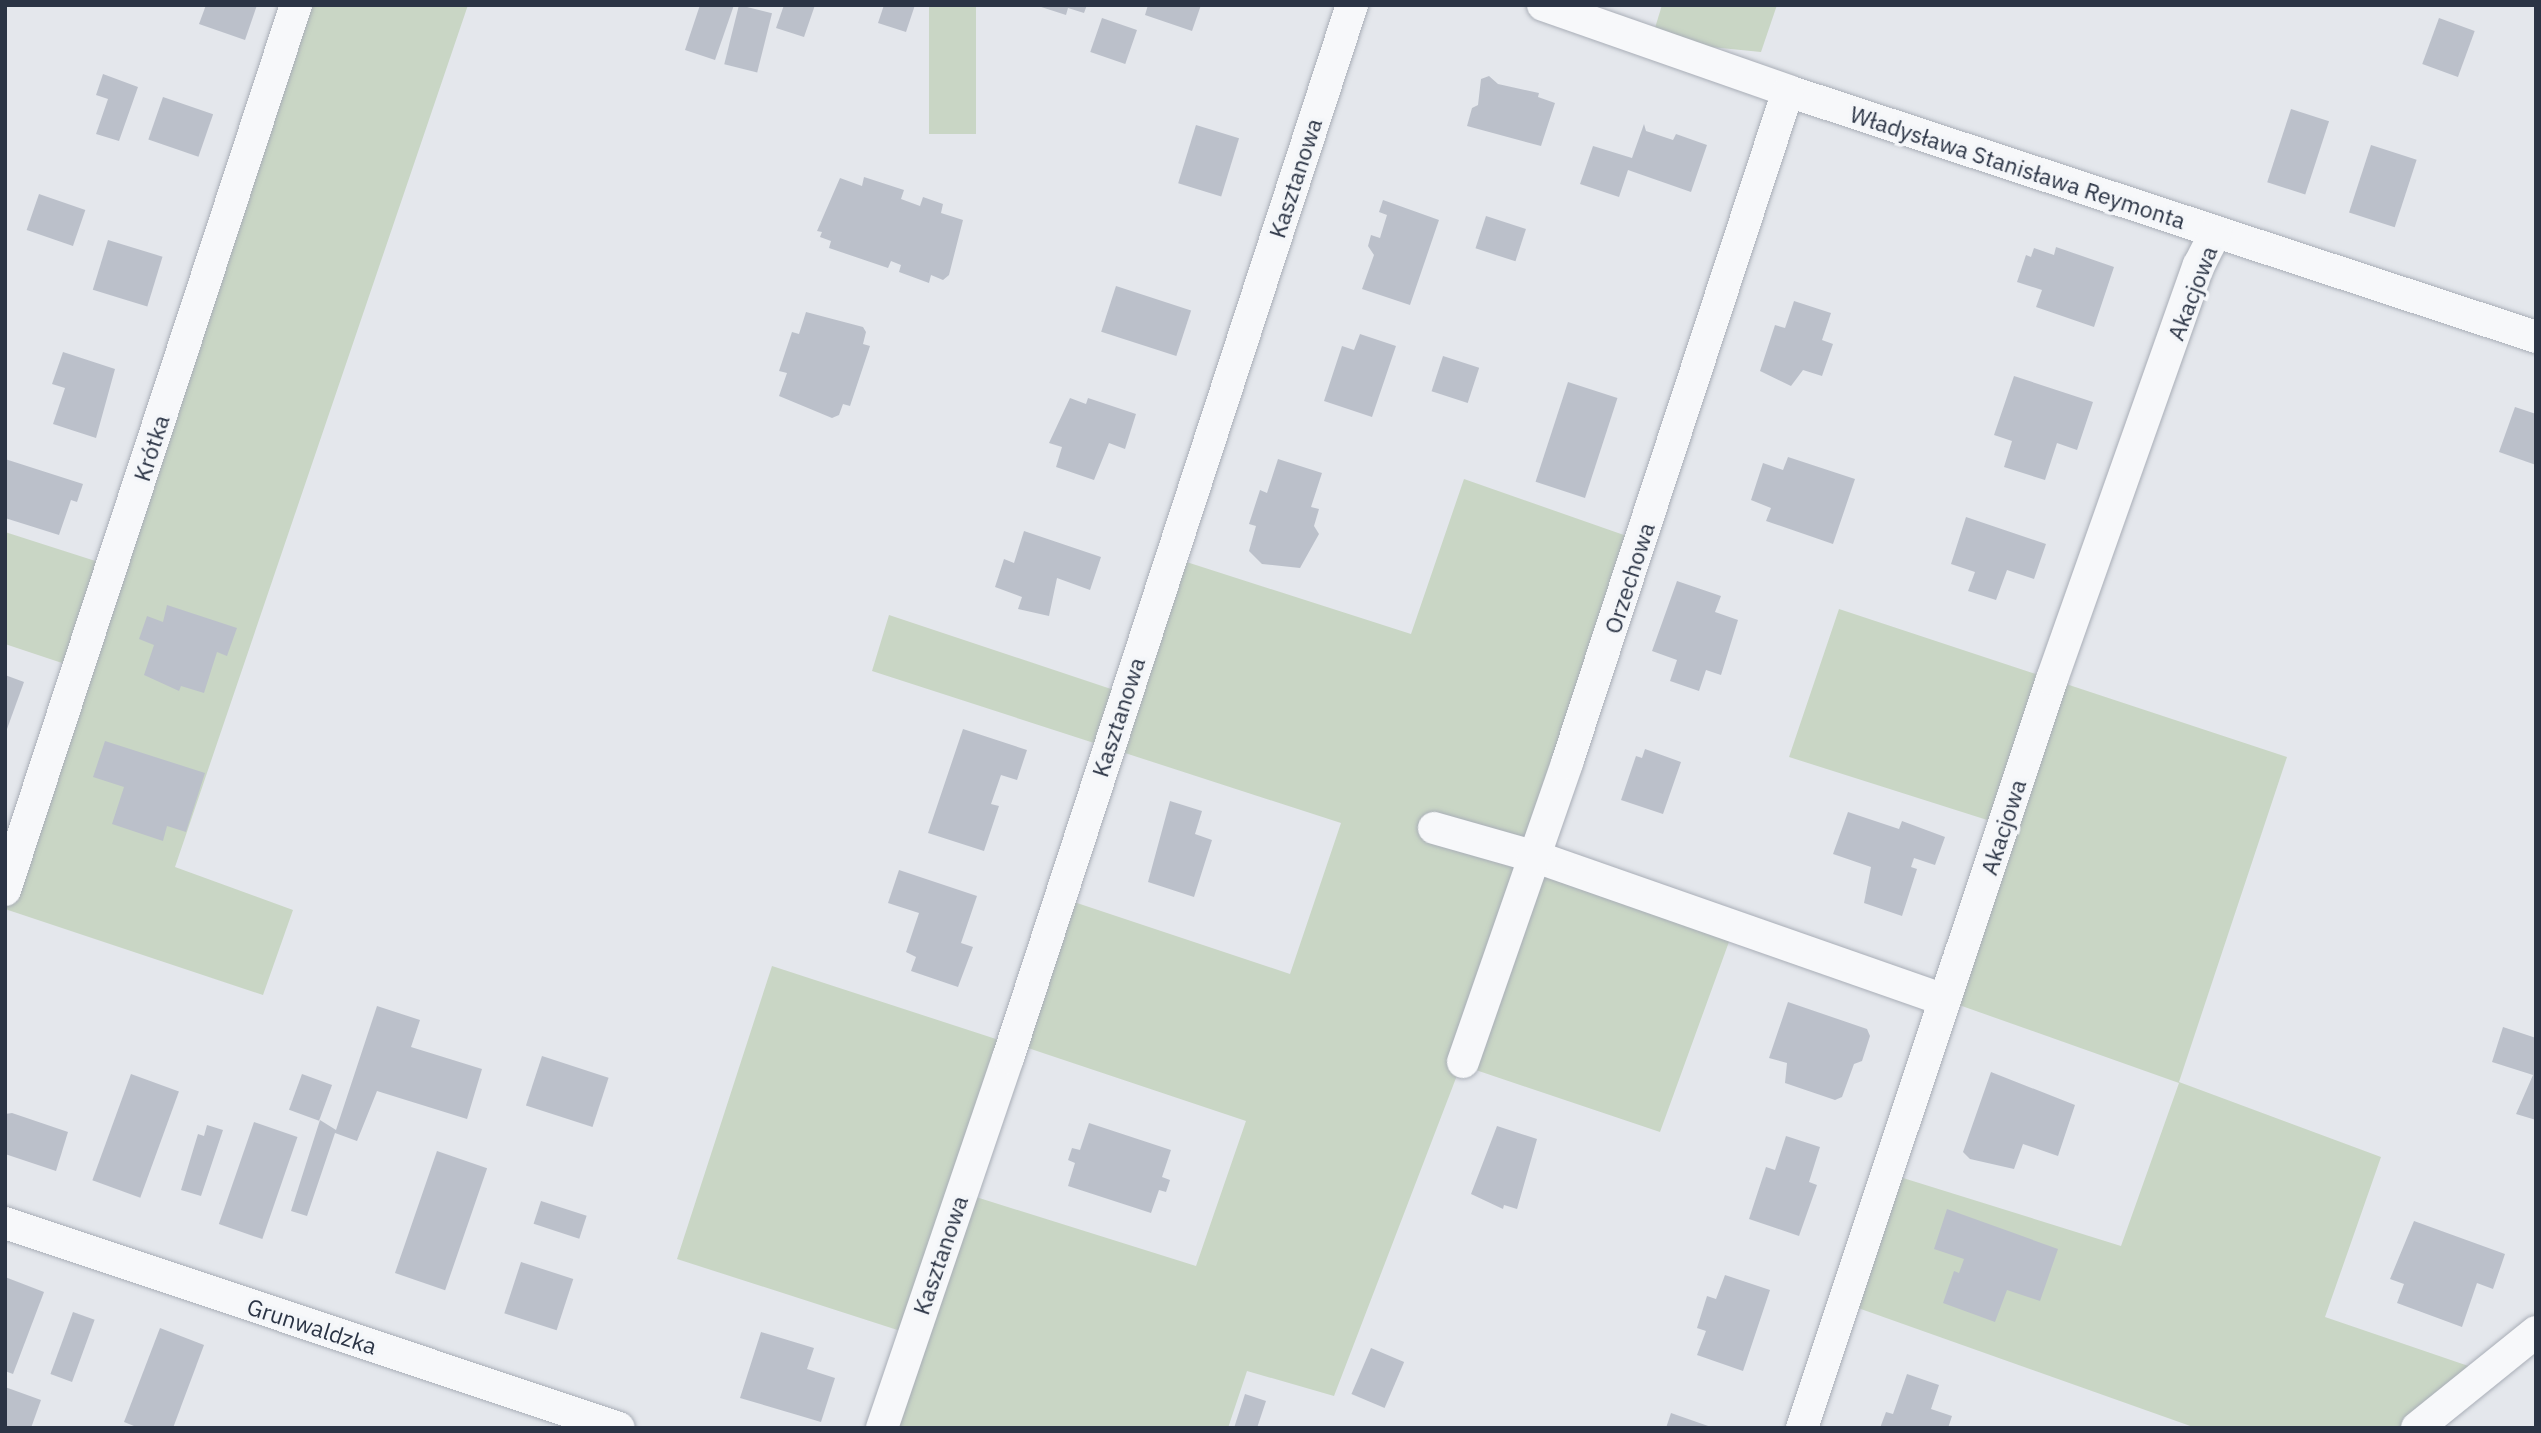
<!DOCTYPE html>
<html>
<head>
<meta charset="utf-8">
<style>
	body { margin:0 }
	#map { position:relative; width:2541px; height:1433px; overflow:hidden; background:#e4e7ec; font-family:"IBM Plex Sans",sans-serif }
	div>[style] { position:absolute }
	.green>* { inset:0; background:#c9d6c5; transform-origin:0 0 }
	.building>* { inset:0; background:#bbc0ca; transform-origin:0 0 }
	.roads { filter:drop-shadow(0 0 2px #a9aeb7) drop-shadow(0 0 2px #a9aeb7) }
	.street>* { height:32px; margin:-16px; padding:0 16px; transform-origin:16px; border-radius:16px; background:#f7f8fa }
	span { translate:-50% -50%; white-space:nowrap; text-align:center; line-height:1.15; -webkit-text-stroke:7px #f4f6f9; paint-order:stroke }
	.street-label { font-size:23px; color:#2b3445 }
	.frame { position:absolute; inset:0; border:7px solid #2b3445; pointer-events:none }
</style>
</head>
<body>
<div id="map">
	<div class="green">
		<div style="clip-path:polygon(296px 5px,468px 5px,175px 867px,293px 910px,263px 995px,5px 909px,5px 890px,68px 665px,5px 644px,5px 532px,111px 566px)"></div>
		<div style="left:929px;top:5px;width:47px;height:129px"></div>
		<div style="clip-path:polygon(1662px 5px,1777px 5px,1761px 52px,1651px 41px)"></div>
		<div style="clip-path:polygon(1464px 479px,1641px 541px,1536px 857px,1734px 928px,1660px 1132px,1461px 1065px,1334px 1396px,1247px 1371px,1228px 1428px,882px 1428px,913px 1335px,677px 1259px,772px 966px,999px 1040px,976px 1197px,1196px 1266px,1246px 1121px,1028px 1048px,1059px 897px,1290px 974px,1341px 823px,872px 671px,889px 615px,1126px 694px,1171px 557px,1411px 634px)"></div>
		<div style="clip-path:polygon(1839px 609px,2287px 757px,2179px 1082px,2381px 1157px,2325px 1317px,2486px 1372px,2417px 1428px,2196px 1428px,1844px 1303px,1887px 1173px,2121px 1246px,2179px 1083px,1945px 1000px,2003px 825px,1789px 757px)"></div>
	</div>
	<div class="building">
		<div style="clip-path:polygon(206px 5px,257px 5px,245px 40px,199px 24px)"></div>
		<div style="clip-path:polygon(700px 5px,734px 5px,715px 60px,685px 50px)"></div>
		<div style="left:739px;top:5px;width:34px;height:61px;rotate:14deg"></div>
		<div style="clip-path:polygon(784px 5px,815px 5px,804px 37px,776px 28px)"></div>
		<div style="clip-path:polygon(884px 5px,915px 5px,906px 32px,878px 23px)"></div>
		<div style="clip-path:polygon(1035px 5px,1087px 5px,1084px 13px,1068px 8px,1066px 15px)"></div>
		<div style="clip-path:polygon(1148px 5px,1201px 5px,1192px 31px,1145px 15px)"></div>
		<div style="left:1102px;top:18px;width:37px;height:36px;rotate:19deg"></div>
		<div style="left:2439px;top:18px;width:38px;height:49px;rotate:20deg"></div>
		<div style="clip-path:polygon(103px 74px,138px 87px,119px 141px,96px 134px,108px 99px,96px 95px)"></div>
		<div style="clip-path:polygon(1489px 76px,1498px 84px,1539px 93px,1538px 97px,1555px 103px,1541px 146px,1467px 126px,1472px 108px,1478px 105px,1481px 79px)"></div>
		<div style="left:163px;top:97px;width:53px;height:45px;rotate:19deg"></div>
		<div style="left:2291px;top:109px;width:40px;height:77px;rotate:18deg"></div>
		<div style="clip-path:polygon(1644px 124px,1646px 131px,1673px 140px,1676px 134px,1707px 145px,1691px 192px,1628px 170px,1619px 197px,1580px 184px,1593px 146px,1632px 158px)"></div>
		<div style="left:1196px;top:125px;width:45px;height:61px;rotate:17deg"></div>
		<div style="left:2371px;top:145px;width:48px;height:71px;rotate:18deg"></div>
		<div style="clip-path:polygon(864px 177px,904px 190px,901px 199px,920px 206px,923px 197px,943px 204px,941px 213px,963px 220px,949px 275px,943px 280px,931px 275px,929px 283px,899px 272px,901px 265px,891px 261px,888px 268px,829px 248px,831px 241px,820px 237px,822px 232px,817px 231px,840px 178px,862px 186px)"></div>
		<div style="left:39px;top:194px;width:49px;height:38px;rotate:19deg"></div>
		<div style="clip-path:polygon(1383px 200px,1439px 220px,1410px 305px,1362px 289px,1374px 255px,1368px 246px,1371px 235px,1380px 238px,1387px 215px,1379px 212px)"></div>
		<div style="left:1486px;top:216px;width:42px;height:34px;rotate:18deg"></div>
		<div style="left:108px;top:240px;width:57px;height:52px;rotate:17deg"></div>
		<div style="clip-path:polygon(2056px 247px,2114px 267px,2094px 327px,2036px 307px,2042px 290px,2017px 282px,2026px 255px,2031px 257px,2034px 248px,2054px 255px)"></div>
		<div style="left:1116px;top:286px;width:79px;height:48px;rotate:18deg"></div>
		<div style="clip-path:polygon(1794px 301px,1831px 313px,1822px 340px,1833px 344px,1822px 376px,1803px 370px,1791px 386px,1760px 371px,1775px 325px,1785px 328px)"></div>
		<div style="clip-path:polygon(806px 312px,863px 327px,866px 332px,863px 344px,870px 346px,850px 406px,843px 404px,839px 415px,832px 418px,779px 396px,787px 373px,779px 371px,792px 332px,799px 334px)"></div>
		<div style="clip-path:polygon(1360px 334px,1396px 346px,1372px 417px,1324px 401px,1342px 346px,1354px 350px)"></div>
		<div style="clip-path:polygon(63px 352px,115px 369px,96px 438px,53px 424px,65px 388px,52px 384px)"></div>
		<div style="left:1443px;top:356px;width:38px;height:37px;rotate:18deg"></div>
		<div style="clip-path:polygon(2014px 376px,2093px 402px,2077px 450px,2057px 443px,2045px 480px,2004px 467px,2012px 441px,1994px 435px)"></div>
		<div style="left:1568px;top:382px;width:52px;height:105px;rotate:18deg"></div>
		<div style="clip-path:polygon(1070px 398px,1086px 404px,1088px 398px,1136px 414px,1125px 449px,1109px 443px,1094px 480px,1056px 467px,1062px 447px,1049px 443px)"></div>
		<div style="clip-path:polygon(2515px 407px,2536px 414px,2536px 465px,2499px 452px)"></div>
		<div style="clip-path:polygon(1788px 457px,1855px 479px,1833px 544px,1766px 521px,1771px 508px,1751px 500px,1763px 463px,1783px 470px)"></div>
		<div style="clip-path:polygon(5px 459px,83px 484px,77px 502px,71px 500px,59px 535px,5px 518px)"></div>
		<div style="clip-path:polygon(1278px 459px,1322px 473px,1311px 507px,1319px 509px,1314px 526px,1319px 534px,1300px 568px,1262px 564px,1249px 551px,1256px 526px,1249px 524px,1260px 490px,1267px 493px)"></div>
		<div style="clip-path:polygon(1966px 517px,2046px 544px,2034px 579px,2007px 570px,1996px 600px,1968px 591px,1975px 572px,1951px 564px)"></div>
		<div style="clip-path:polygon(1024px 531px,1101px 557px,1090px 590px,1057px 578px,1049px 616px,1018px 609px,1022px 597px,995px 587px,1004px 559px,1014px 563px)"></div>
		<div style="clip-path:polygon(1677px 581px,1721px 596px,1715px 612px,1738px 620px,1721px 675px,1706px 670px,1699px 691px,1670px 681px,1677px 660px,1652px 651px)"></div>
		<div style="clip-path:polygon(167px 605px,237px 628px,227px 656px,217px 652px,204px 693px,181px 686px,179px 691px,144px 675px,154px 645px,139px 639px,147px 616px,163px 622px)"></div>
		<div style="clip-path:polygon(5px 675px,24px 682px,7px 729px,5px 728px)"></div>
		<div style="clip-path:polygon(963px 729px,1027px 750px,1017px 780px,1001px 775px,991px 804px,999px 806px,984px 851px,928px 833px)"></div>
		<div style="clip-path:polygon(105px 741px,205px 773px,186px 832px,167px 826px,163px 841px,112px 824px,124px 787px,93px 777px)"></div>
		<div style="clip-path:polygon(1645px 749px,1681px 762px,1663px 814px,1621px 800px,1636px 756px,1642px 758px)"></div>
		<div style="clip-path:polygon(1170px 801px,1202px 811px,1195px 834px,1212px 840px,1194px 897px,1148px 882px)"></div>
		<div style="clip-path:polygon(1848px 812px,1899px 829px,1902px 821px,1945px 837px,1935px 865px,1914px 858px,1911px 867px,1917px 869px,1902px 916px,1864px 903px,1871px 867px,1833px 854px)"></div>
		<div style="clip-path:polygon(899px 870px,977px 896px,961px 943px,973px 947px,958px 987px,911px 971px,916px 957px,906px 952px,919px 913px,888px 903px)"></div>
		<div style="clip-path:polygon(1788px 1002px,1867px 1029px,1870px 1036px,1862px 1061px,1854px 1064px,1842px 1097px,1835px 1100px,1785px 1083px,1787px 1063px,1769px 1058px)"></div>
		<div style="clip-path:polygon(377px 1006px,420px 1020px,411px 1047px,482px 1069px,467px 1119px,377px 1091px,357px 1141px,335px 1133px,307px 1216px,291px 1211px,320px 1120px,336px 1130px)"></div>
		<div style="clip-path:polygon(2503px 1027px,2536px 1038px,2536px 1120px,2516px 1114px,2533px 1075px,2492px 1062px)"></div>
		<div style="left:542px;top:1056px;width:70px;height:52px;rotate:18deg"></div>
		<div style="clip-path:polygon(1991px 1072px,2075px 1105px,2058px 1156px,2023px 1144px,2014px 1169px,1970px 1159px,1963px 1152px)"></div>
		<div style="left:131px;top:1074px;width:51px;height:113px;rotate:20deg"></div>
		<div style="left:302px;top:1074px;width:32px;height:38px;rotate:20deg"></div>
		<div style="clip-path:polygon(12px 1113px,68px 1132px,56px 1171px,5px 1154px,5px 1114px)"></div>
		<div style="left:254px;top:1122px;width:46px;height:108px;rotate:19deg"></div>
		<div style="clip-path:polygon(1089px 1123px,1171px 1150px,1162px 1177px,1170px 1180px,1166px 1192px,1159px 1190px,1151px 1213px,1068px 1186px,1075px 1163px,1068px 1160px,1072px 1148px,1080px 1150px)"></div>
		<div style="clip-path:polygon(207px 1125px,223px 1130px,201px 1196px,181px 1190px,198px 1134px,204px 1136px)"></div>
		<div style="clip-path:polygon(1497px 1126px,1537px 1139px,1517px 1209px,1504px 1205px,1503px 1209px,1471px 1194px)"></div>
		<div style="clip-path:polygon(1786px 1136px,1820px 1147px,1809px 1182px,1817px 1185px,1799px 1236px,1749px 1219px,1766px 1167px,1775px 1170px)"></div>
		<div style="left:437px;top:1151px;width:53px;height:129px;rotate:19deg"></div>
		<div style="left:541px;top:1201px;width:48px;height:24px;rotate:18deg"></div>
		<div style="clip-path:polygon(1947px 1209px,2058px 1249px,2040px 1301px,2007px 1290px,1995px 1322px,1943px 1303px,1954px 1271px,1959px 1273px,1964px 1259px,1934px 1249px)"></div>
		<div style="clip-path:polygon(2414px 1221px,2505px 1254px,2493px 1289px,2477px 1283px,2462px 1327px,2397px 1303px,2404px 1284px,2390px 1279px)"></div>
		<div style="left:521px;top:1262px;width:55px;height:54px;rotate:18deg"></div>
		<div style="clip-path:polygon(1725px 1275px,1770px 1290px,1743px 1371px,1697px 1355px,1706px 1331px,1697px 1328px,1707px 1296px,1716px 1299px)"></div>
		<div style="clip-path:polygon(5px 1277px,44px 1292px,13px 1374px,5px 1371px)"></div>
		<div style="left:73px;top:1312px;width:23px;height:66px;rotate:20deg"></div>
		<div style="clip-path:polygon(160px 1328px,204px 1345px,173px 1428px,139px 1428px,124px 1422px)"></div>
		<div style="clip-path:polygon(761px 1332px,814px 1348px,807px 1369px,835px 1378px,821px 1422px,740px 1398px)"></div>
		<div style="left:1371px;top:1348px;width:36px;height:50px;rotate:23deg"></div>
		<div style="clip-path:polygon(1907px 1374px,1939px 1385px,1931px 1409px,1952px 1416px,1948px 1428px,1880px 1428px,1886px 1412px,1893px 1414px)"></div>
		<div style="clip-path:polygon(5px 1387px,41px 1400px,31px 1428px,5px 1428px)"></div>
		<div style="clip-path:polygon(1245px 1394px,1266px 1401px,1257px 1428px,1234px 1428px)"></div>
		<div style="clip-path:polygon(1671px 1413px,1711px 1427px,1711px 1428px,1666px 1428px)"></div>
	</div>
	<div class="roads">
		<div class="street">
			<div style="left:1543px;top:5px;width:260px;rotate:19.3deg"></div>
			<div style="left:1788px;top:91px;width:787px;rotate:18.2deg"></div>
			<div style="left:1434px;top:828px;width:106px;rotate:15.9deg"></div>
			<div style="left:1536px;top:857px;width:433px;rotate:19.3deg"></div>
			<div style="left:5px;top:890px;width:932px;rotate:-71.8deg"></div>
			<div style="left:1463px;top:1062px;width:317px;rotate:-70.8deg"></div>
			<div style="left:1567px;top:763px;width:707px;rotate:-71.8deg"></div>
			<div style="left:5px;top:1223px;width:647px;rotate:18.46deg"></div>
			<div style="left:882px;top:1428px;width:391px;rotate:-71.2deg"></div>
			<div style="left:1008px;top:1058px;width:1108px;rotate:-71.91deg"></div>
			<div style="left:1802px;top:1428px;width:790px;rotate:-71.54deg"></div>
			<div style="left:2052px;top:679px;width:439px;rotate:-70.5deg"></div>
			<div style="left:2199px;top:265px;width:37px;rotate:-63deg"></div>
			<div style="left:2417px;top:1428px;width:153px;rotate:-38.9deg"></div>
		</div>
	</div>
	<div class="street-label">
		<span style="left:2018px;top:167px;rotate:18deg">Władysława Stanisława Reymonta</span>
		<span style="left:1295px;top:178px;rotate:-72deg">Kasztanowa</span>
		<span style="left:2192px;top:293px;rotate:-69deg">Akacjowa</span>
		<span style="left:151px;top:448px;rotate:-72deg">Krótka</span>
		<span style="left:1629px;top:578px;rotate:-72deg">Orzechowa</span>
		<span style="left:1118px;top:717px;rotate:-72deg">Kasztanowa</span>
		<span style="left:2003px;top:827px;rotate:-72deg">Akacjowa</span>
		<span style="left:940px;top:1255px;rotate:-71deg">Kasztanowa</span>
		<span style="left:312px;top:1326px;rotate:18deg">Grunwaldzka</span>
	</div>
	<div class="frame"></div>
</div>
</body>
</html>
